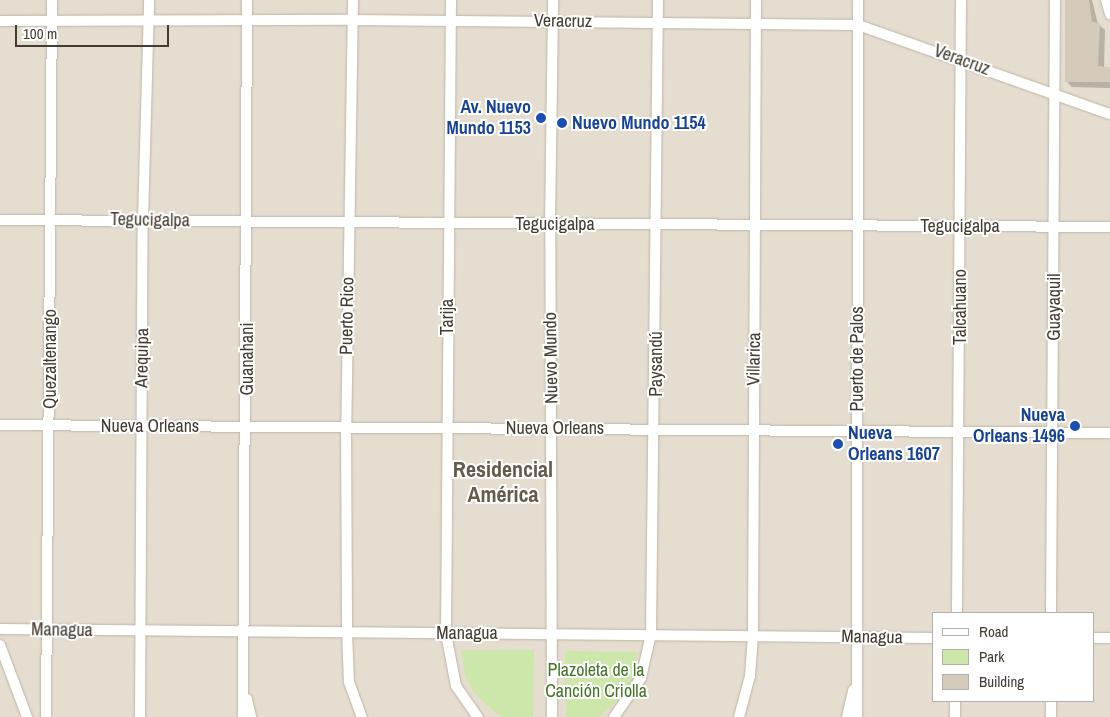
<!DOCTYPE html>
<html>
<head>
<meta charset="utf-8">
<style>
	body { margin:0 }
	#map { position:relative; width:1110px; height:717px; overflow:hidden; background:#f1ece2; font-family:"Archivo Narrow",sans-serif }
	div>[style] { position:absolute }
	.residential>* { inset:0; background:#e5ded0 }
	.green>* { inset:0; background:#cce7a9 }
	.shadow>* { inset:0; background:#0003 }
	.building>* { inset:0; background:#d6caba }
	.roads { filter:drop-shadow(0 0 1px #bdb4a5) drop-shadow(0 0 1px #bdb4a5) }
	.minor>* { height:10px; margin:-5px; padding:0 5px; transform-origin:5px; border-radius:5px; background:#fff }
	.dots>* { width:14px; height:14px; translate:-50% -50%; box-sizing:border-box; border:2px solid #fff; border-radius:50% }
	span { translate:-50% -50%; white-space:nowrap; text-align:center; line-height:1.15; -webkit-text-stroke:4px #fff; paint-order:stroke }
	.street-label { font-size:18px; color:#433c32 }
	.transit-label { font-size:18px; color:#164399; font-weight:700 }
	.right { translate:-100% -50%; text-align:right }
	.left { translate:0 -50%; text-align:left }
	.park-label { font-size:18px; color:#457426 }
	.district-label { font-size:22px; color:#665a4a; font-weight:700 }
	.legend { position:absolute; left:932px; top:612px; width:162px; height:90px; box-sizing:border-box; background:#fff; border:1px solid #b4b1ad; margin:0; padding:6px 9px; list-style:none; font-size:15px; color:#433c32 }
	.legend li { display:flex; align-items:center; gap:10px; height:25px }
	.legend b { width:25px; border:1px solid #b4b1ad }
	.scale { position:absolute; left:15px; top:25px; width:154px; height:22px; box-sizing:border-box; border:2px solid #433c32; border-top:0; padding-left:6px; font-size:15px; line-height:18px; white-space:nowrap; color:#433c32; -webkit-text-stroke:4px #fff; paint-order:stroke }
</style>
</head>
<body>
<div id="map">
	<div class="residential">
		<div style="clip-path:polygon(evenodd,0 0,1110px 0,1110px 717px,0 717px,0 0,934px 613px,1094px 613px,1094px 701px,934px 701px,934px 613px)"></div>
	</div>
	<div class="green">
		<div style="clip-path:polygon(461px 650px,534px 650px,533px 717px,502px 717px,490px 708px,473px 691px,465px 676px)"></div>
		<div style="clip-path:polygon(565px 651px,638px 652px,634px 678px,626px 693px,599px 717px,566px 717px)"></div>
	</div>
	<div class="shadow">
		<div style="clip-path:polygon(1067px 0,1092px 0,1098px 24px,1105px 30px,1104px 68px,1110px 68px,1110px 88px,1072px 87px,1066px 81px)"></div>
	</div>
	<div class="building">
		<div style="clip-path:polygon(1065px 0,1089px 0,1092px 22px,1100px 23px,1098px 66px,1110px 67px,1110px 82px,1065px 82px)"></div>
	</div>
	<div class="roads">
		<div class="minor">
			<div style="left:353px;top:0;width:427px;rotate:90.9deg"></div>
			<div style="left:346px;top:427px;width:204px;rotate:89.7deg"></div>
			<div style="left:347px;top:631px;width:51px;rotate:87.8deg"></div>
			<div style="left:349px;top:682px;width:37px;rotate:70deg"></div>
			<div style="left:451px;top:0;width:634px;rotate:90.45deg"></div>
			<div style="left:446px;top:634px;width:53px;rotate:79.1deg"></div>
			<div style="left:456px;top:686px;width:38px;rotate:55deg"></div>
			<div style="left:1106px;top:0;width:15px;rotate:74deg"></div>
			<div style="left:0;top:21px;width:353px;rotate:-0.2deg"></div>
			<div style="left:353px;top:20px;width:505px;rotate:0.57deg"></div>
			<div style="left:858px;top:25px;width:267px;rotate:19.5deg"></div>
			<div style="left:0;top:220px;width:1110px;rotate:0.36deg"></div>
			<div style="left:0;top:425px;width:1110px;rotate:0.41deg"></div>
			<div style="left:957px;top:613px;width:613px;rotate:-89.63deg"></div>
			<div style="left:1051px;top:613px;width:613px;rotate:-89.63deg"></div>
			<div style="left:0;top:629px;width:934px;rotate:0.55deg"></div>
			<div style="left:1094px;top:638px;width:16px"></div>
			<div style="left:0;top:645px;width:77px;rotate:69.4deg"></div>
			<div style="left:247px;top:699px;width:18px;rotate:77deg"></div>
			<div style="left:46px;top:717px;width:717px;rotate:-89.52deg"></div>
			<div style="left:140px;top:717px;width:497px;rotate:-89.7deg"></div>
			<div style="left:143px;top:220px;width:220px;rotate:-88.4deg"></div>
			<div style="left:243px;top:717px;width:717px;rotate:-89.68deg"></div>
			<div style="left:552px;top:717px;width:493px;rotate:-90.2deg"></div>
			<div style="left:550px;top:224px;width:224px;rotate:-89.2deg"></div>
			<div style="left:614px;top:717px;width:47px;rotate:-55.3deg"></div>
			<div style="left:641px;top:678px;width:45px;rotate:-77.2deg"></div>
			<div style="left:651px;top:634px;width:634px;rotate:-89.37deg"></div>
			<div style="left:739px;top:717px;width:42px;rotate:-75deg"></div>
			<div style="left:750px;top:676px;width:41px;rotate:-85.8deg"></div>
			<div style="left:753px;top:635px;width:635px;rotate:-89.73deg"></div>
			<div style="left:847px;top:717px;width:28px;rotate:-77deg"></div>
			<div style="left:857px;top:717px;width:717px;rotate:-89.92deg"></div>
			<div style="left:955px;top:717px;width:16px;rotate:-90deg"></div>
			<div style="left:1051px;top:717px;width:16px;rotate:-90deg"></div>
		</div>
	</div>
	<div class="dots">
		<div style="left:541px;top:118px;background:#1a4fb4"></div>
		<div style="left:562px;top:123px;background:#1a4fb4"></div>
		<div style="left:1075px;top:426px;background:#1a4fb4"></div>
		<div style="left:838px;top:444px;background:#1a4fb4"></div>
	</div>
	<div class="street-label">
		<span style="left:563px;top:21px;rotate:1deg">Veracruz</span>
		<span style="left:962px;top:60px;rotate:20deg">Veracruz</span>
		<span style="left:150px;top:220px;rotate:1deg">Tegucigalpa</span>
		<span style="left:555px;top:224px">Tegucigalpa</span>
		<span style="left:960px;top:226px">Tegucigalpa</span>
		<span style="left:960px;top:307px;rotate:-90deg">Talcahuano</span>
		<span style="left:1054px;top:307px;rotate:-90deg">Guayaquil</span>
		<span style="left:347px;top:316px;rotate:-89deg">Puerto Rico</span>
		<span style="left:447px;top:317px;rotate:-90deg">Tarija</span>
		<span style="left:142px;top:358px;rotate:-89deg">Arequipa</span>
		<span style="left:551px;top:358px;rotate:-91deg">Nuevo Mundo</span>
		<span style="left:50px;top:359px;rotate:-90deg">Quezaltenango</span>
		<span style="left:247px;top:359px;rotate:-90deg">Guanahani</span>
		<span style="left:754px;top:359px;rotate:-89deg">Villarica</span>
		<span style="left:857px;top:359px;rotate:-90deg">Puerto de Palos</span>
		<span style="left:656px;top:364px;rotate:-90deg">Paysandú</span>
		<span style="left:150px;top:426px">Nueva Orleans</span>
		<span style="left:555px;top:428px">Nueva Orleans</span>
		<span style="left:62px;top:630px;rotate:1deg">Managua</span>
		<span style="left:467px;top:633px">Managua</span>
		<span style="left:872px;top:637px;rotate:1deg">Managua</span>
	</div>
	<div class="transit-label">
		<span class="right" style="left:531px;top:118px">Av. Nuevo<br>Mundo 1153</span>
		<span class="left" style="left:572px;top:123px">Nuevo Mundo 1154</span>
		<span class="right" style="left:1065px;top:426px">Nueva<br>Orleans 1496</span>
		<span class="left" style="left:848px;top:444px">Nueva<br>Orleans 1607</span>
	</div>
	<div class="park-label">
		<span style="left:596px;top:681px">Plazoleta de la<br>Canción Criolla</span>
	</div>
	<div class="district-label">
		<span style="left:503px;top:482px">Residencial<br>América</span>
	</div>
	<ul class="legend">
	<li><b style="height:6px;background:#fff"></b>Road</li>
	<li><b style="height:14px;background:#cce7a9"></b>Park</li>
	<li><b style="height:14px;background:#d6caba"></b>Building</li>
	</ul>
	<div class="scale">100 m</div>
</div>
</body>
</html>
